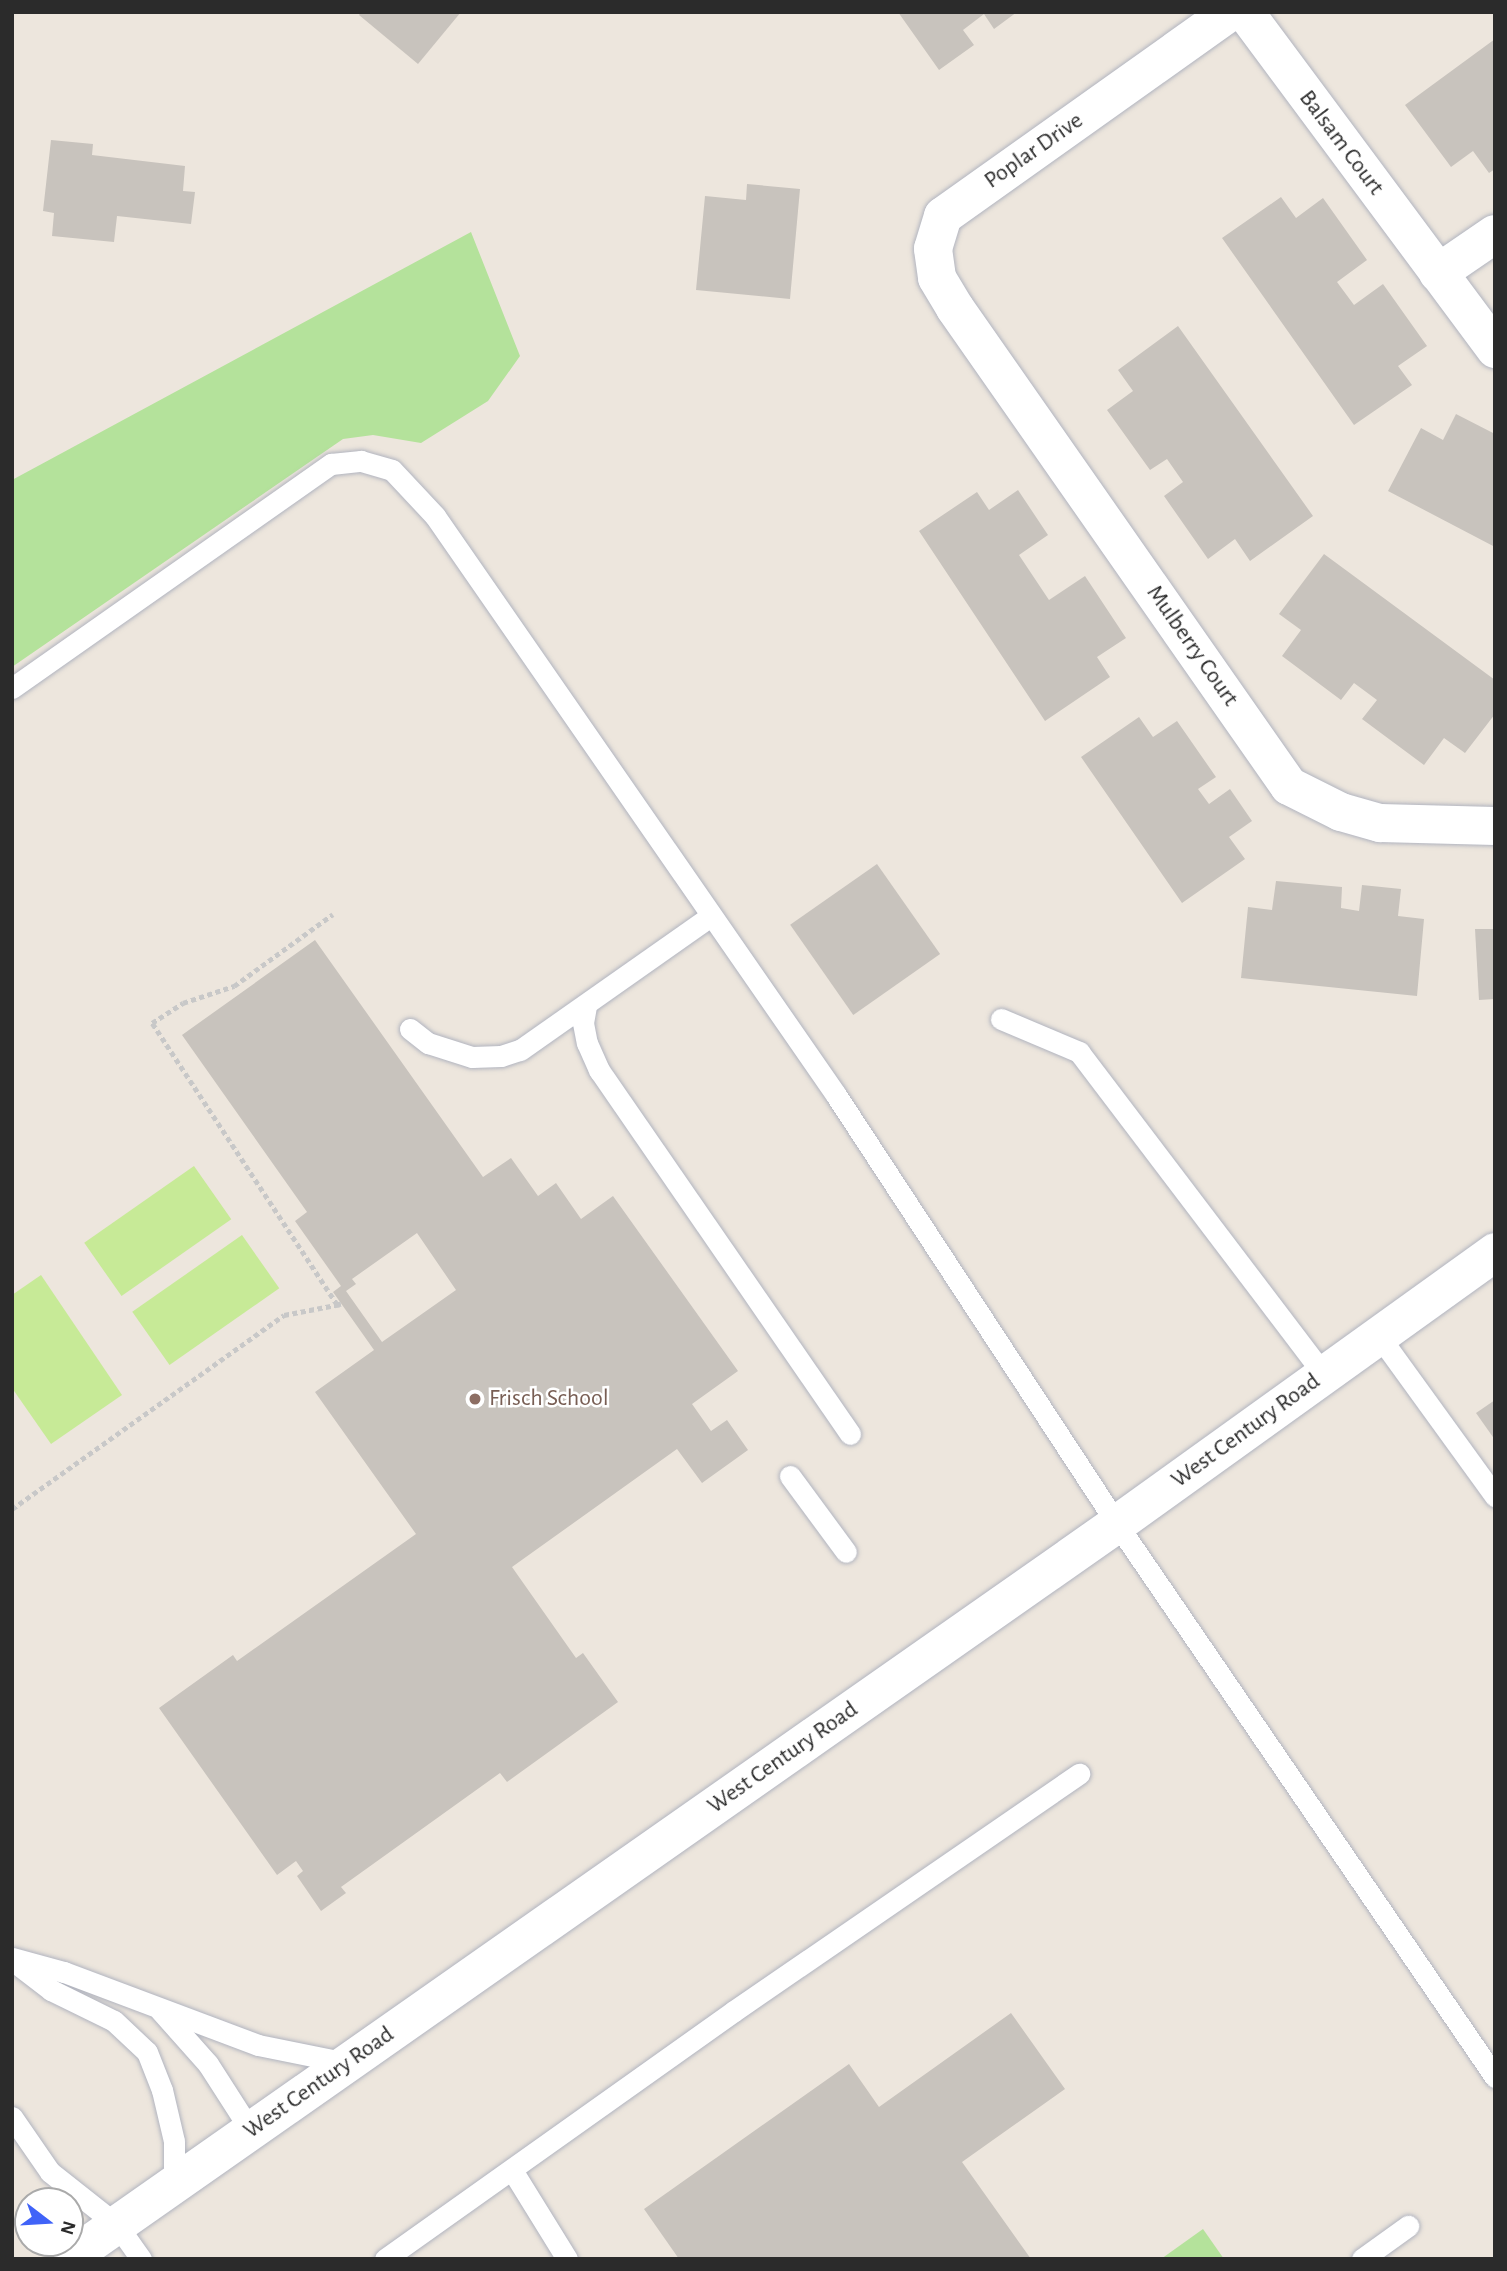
<!DOCTYPE html>
<html>
<head>
<meta charset="utf-8">
<style>
	body { margin:0 }
	#map { position:relative; width:1507px; height:2271px; overflow:hidden; background:#ede6dd; font-family:"Alegreya Sans",sans-serif }
	div>[style] { position:absolute }
	.green>* { inset:0; background:#b4e29b }
	.pitch>* { inset:0; background:#c7ea97; transform-origin:0 0 }
	.building>* { inset:0; background:#c8c3bd; transform-origin:0 0 }
	.path>* { height:4.5px; margin-top:-2.25px; transform-origin:0; background:repeating-linear-gradient(90deg,#c8c8c8 0 5px,transparent 0 8.5px) }
	.roads { filter:drop-shadow(0 0 2px #b1b4bf) drop-shadow(0 0 2px #b1b4bf) }
	.lane>* { height:21px; margin:-10.5px; padding:0 10.5px; transform-origin:10.5px; border-radius:10.5px; background:#fff }
	.street>* { height:38px; margin:-19px; padding:0 19px; transform-origin:19px; border-radius:19px; background:#fff }
	.secondary>* { height:38px; margin:-19px; padding:0 19px; transform-origin:19px; border-radius:19px; background:#fff }
	.dots>* { width:19px; height:19px; translate:-50% -50%; box-sizing:border-box; border:4px solid #fff; border-radius:50% }
	span { translate:-50% -50%; white-space:nowrap; text-align:center; line-height:1.15; -webkit-text-stroke:5px #fff; paint-order:stroke }
	.street-label { font-size:24px; color:#2b2b2b }
	.education-label { font-size:24px; color:#785e54 }
	.left { translate:0 -50%; text-align:left }
	.frame { position:absolute; inset:0; border:14px solid #2b2b2b; pointer-events:none }
	.north { position:absolute; left:14px; top:2187px; width:70px; height:70px; box-sizing:border-box; background:#fff; border:2px solid #aaa; border-radius:50%; rotate:107deg; font-size:19px; font-weight:700; line-height:28px; text-align:center; color:#2b2b2b }
	.north::after { content:''; display:block; margin:auto; width:24px; height:32px; background:#4063f8; clip-path:polygon(50% 0,100% 100%,50% 72%,0 100%) }
</style>
</head>
<body>
<div id="map">
	<div class="green">
		<div style="clip-path:polygon(471px 232px,520px 356px,488px 401px,421px 443px,373px 435px,343px 439px,12px 667px,12px 480px)"></div>
		<div style="clip-path:polygon(1203px 2229px,1224px 2259px,1161px 2259px)"></div>
	</div>
	<div class="pitch">
		<div style="left:194px;top:1166px;width:65px;height:134px;rotate:55deg"></div>
		<div style="left:242px;top:1235px;width:65px;height:134px;rotate:55deg"></div>
		<div style="clip-path:polygon(41px 1275px,122px 1395px,51px 1444px,12px 1388px,12px 1295px)"></div>
	</div>
	<div class="building">
		<div style="clip-path:polygon(361px 12px,461px 12px,418px 64px,359px 15px)"></div>
		<div style="clip-path:polygon(898px 12px,1017px 12px,994px 29px,984px 14px,963px 30px,974px 45px,939px 70px)"></div>
		<div style="clip-path:polygon(1495px 39px,1495px 169px,1489px 173px,1473px 151px,1451px 167px,1405px 105px)"></div>
		<div style="clip-path:polygon(51px 140px,93px 144px,92px 155px,185px 166px,183px 191px,195px 192px,191px 224px,117px 216px,114px 242px,52px 236px,54px 213px,43px 211px)"></div>
		<div style="clip-path:polygon(747px 184px,800px 189px,790px 299px,696px 290px,705px 196px,746px 200px)"></div>
		<div style="clip-path:polygon(1281px 197px,1296px 218px,1323px 198px,1367px 260px,1337px 282px,1354px 305px,1383px 284px,1427px 346px,1398px 366px,1412px 385px,1354px 425px,1222px 238px)"></div>
		<div style="clip-path:polygon(1178px 326px,1313px 516px,1250px 561px,1235px 539px,1208px 559px,1164px 496px,1183px 482px,1167px 459px,1150px 470px,1107px 410px,1133px 391px,1118px 370px)"></div>
		<div style="clip-path:polygon(1456px 414px,1495px 434px,1495px 547px,1388px 491px,1421px 428px,1443px 440px)"></div>
		<div style="clip-path:polygon(1018px 490px,1048px 535px,1019px 555px,1049px 600px,1085px 576px,1126px 638px,1097px 657px,1110px 677px,1045px 721px,919px 531px,977px 492px,989px 510px)"></div>
		<div style="clip-path:polygon(1324px 554px,1495px 680px,1495px 714px,1465px 753px,1444px 738px,1424px 765px,1362px 719px,1377px 700px,1354px 683px,1341px 700px,1282px 656px,1301px 630px,1279px 614px)"></div>
		<div style="clip-path:polygon(1139px 717px,1153px 737px,1177px 721px,1216px 777px,1198px 789px,1209px 804px,1230px 789px,1252px 821px,1229px 837px,1245px 859px,1182px 903px,1081px 757px)"></div>
		<div style="left:877px;top:864px;width:110px;height:106px;rotate:55deg"></div>
		<div style="clip-path:polygon(1276px 881px,1342px 887px,1341px 908px,1359px 911px,1362px 885px,1401px 889px,1398px 916px,1424px 919px,1417px 996px,1241px 978px,1248px 907px,1272px 910px)"></div>
		<div style="clip-path:polygon(1475px 929px,1495px 929px,1495px 999px,1479px 1000px)"></div>
		<div style="clip-path:polygon(evenodd,315px 940px,483px 1177px,511px 1158px,538px 1196px,556px 1183px,581px 1219px,613px 1196px,738px 1371px,692px 1404px,711px 1431px,727px 1420px,748px 1450px,702px 1483px,677px 1449px,512px 1567px,576px 1658px,583px 1653px,618px 1702px,507px 1782px,500px 1773px,341px 1887px,346px 1893px,321px 1911px,297px 1876px,303px 1871px,296px 1861px,277px 1875px,159px 1708px,233px 1655px,237px 1661px,416px 1534px,315px 1392px,374px 1350px,333px 1292px,341px 1286px,295px 1221px,307px 1212px,182px 1035px,315px 940px,417px 1233px,456px 1290px,382px 1342px,346px 1291px,356px 1284px,352px 1279px,417px 1233px)"></div>
		<div style="clip-path:polygon(1495px 1400px,1495px 1440px,1476px 1413px)"></div>
		<div style="clip-path:polygon(1011px 2013px,1065px 2089px,962px 2162px,1031px 2259px,679px 2259px,644px 2209px,849px 2064px,879px 2107px)"></div>
	</div>
	<div class="path">
		<div style="left:12px;top:1509px;width:334px;rotate:-35.5deg"></div>
		<div style="left:284px;top:1315px;width:58px;rotate:-10.9deg"></div>
		<div style="left:341px;top:1304px;width:4px;rotate:166deg"></div>
		<div style="left:337px;top:1305px;width:337px;rotate:-123.3deg"></div>
		<div style="left:152px;top:1023px;width:37px;rotate:-33deg"></div>
		<div style="left:183px;top:1003px;width:54px;rotate:-18.4deg"></div>
		<div style="left:234px;top:986px;width:122px;rotate:-36deg"></div>
	</div>
	<div class="roads">
		<div class="lane">
			<div style="left:12px;top:688px;width:390px;rotate:-35.1deg"></div>
			<div style="left:331px;top:464px;width:30px;rotate:-6deg"></div>
			<div style="left:361px;top:461px;width:32px;rotate:16deg"></div>
			<div style="left:392px;top:470px;width:63px;rotate:46.9deg"></div>
			<div style="left:435px;top:516px;width:704px;rotate:55.29deg"></div>
			<div style="left:836px;top:1095px;width:513px;rotate:56.77deg"></div>
			<div style="left:1117px;top:1524px;width:670px;rotate:55.65deg"></div>
			<div style="left:586px;top:1006px;width:17px;rotate:100deg"></div>
			<div style="left:583px;top:1023px;width:20px;rotate:79deg"></div>
			<div style="left:587px;top:1043px;width:30px;rotate:66deg"></div>
			<div style="left:599px;top:1070px;width:442px;rotate:55.4deg"></div>
			<div style="left:1001px;top:1019px;width:85px;rotate:22.9deg"></div>
			<div style="left:1079px;top:1052px;width:405px;rotate:52.8deg"></div>
			<div style="left:410px;top:1029px;width:23px;rotate:38deg"></div>
			<div style="left:428px;top:1043px;width:46px;rotate:17.7deg"></div>
			<div style="left:472px;top:1057px;width:29px;rotate:-2deg"></div>
			<div style="left:501px;top:1056px;width:20px;rotate:-18deg"></div>
			<div style="left:520px;top:1050px;width:233px;rotate:-35.1deg"></div>
			<div style="left:1379px;top:1336px;width:198px;rotate:54.1deg"></div>
			<div style="left:790px;top:1476px;width:94px;rotate:53.6deg"></div>
			<div style="left:12px;top:1958px;width:54px;rotate:15.1deg"></div>
			<div style="left:64px;top:1972px;width:207px;rotate:20.6deg"></div>
			<div style="left:258px;top:2045px;width:91px;rotate:11.4deg"></div>
			<div style="left:17px;top:1964px;width:43px;rotate:37.4deg"></div>
			<div style="left:51px;top:1990px;width:70px;rotate:26.2deg"></div>
			<div style="left:114px;top:2021px;width:45px;rotate:43.2deg"></div>
			<div style="left:147px;top:2052px;width:41px;rotate:68.5deg"></div>
			<div style="left:162px;top:2090px;width:52px;rotate:76.8deg"></div>
			<div style="left:174px;top:2141px;width:43px;rotate:90deg"></div>
			<div style="left:160px;top:2010px;width:72px;rotate:48.4deg"></div>
			<div style="left:208px;top:2064px;width:80px;rotate:57.3deg"></div>
			<div style="left:12px;top:2117px;width:67px;rotate:55.4deg"></div>
			<div style="left:50px;top:2172px;width:85px;rotate:38.3deg"></div>
			<div style="left:117px;top:2225px;width:42px;rotate:54.8deg"></div>
			<div style="left:512px;top:2170px;width:105px;rotate:58.3deg"></div>
			<div style="left:385px;top:2259px;width:428px;rotate:-35.4deg"></div>
			<div style="left:734px;top:2011px;width:419px;rotate:-34.5deg"></div>
			<div style="left:1362px;top:2259px;width:57px;rotate:-35.7deg"></div>
		</div>
		<div class="street">
			<div style="left:1230px;top:12px;width:352px;rotate:144.6deg"></div>
			<div style="left:943px;top:216px;width:34px;rotate:107deg"></div>
			<div style="left:933px;top:249px;width:29px;rotate:82deg"></div>
			<div style="left:937px;top:278px;width:35px;rotate:59deg"></div>
			<div style="left:955px;top:308px;width:583px;rotate:55.06deg"></div>
			<div style="left:1289px;top:786px;width:58px;rotate:26.6deg"></div>
			<div style="left:1341px;top:812px;width:41px;rotate:15.8deg"></div>
			<div style="left:1380px;top:823px;width:115px;rotate:1.5deg"></div>
			<div style="left:1245px;top:12px;width:420px;rotate:53.4deg"></div>
			<div style="left:1438px;top:273px;width:69px;rotate:-34.4deg"></div>
		</div>
		<div class="secondary">
			<div style="left:68px;top:2259px;width:1281px;rotate:-35.02deg"></div>
			<div style="left:1117px;top:1524px;width:466px;rotate:-35.7deg"></div>
		</div>
	</div>
	<div class="dots">
		<div style="left:475px;top:1399px;background:#8d6e63"></div>
	</div>
	<div class="street-label">
		<span style="left:1341px;top:143px;rotate:53deg">Balsam Court</span>
		<span style="left:1034px;top:151px;rotate:-35deg">Poplar Drive</span>
		<span style="left:1192px;top:646px;rotate:55deg">Mulberry Court</span>
		<span style="left:1246px;top:1431px;rotate:-36deg">West Century Road</span>
		<span style="left:783px;top:1758px;rotate:-35deg">West Century Road</span>
		<span style="left:319px;top:2083px;rotate:-35deg">West Century Road</span>
	</div>
	<div class="education-label">
		<span class="left" style="left:489px;top:1399px">Frisch School</span>
	</div>
	<div class="frame"></div>
	<div class="north">N</div>
</div>
</body>
</html>
